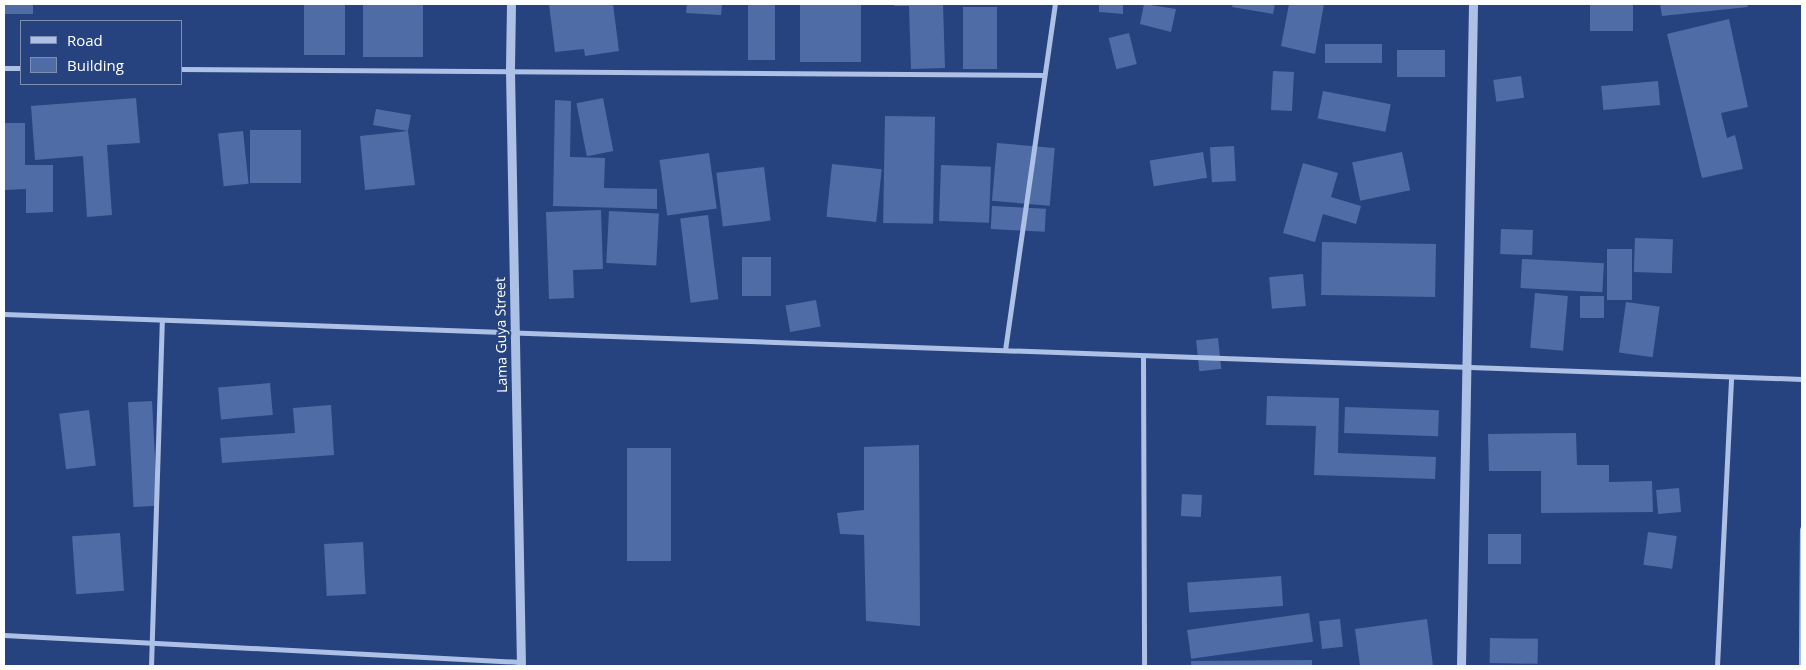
<!DOCTYPE html>
<html>
<head>
<meta charset="utf-8">
<style>
	body { margin:0 }
	#map { position:relative; width:1806px; height:670px; overflow:hidden; background:#27437f; font-family:"Open Sans",sans-serif }
	div>[style] { position:absolute }
	.building>* { inset:0; background:#4f6ca7; transform-origin:0 0 }
	.minor>* { height:5px; margin:-2.5px; padding:0 2.5px; transform-origin:2.5px; border-radius:2.5px; background:#adc0e5 }
	.tertiary>* { height:9px; margin:-4.5px; padding:0 4.5px; transform-origin:4.5px; border-radius:4.5px; background:#adc0e5 }
	span { translate:-50% -50%; white-space:nowrap; text-align:center; line-height:1.15; -webkit-text-stroke:4px #27437f; paint-order:stroke }
	.street-label { font-size:14px; color:#fff }
	.frame { position:absolute; inset:0; border:5px solid #fff; pointer-events:none }
	.legend { position:absolute; left:20px; top:20px; width:162px; height:65px; box-sizing:border-box; background:#27437f; border:1px solid #7d8eb2; margin:0; padding:6px 9px; list-style:none; font-size:15px; color:#fff }
	.legend li { display:flex; align-items:center; gap:10px; height:25px }
	.legend b { width:25px; border:1px solid #7d8eb2 }
</style>
</head>
<body>
<div id="map">
	<div class="building">
		<div style="left:4px;top:4px;width:29px;height:10px"></div>
		<div style="left:304px;top:4px;width:41px;height:51px"></div>
		<div style="left:363px;top:4px;width:60px;height:53px"></div>
		<div style="clip-path:polygon(549px 4px,613px 4px,619px 51px,585px 56px,584px 49px,555px 52px)"></div>
		<div style="clip-path:polygon(687px 4px,722px 4px,721px 15px,686px 13px)"></div>
		<div style="left:748px;top:4px;width:27px;height:56px"></div>
		<div style="left:800px;top:4px;width:61px;height:58px"></div>
		<div style="clip-path:polygon(894px 4px,943px 4px,945px 68px,911px 69px,909px 6px,894px 6px)"></div>
		<div style="clip-path:polygon(1099px 4px,1123px 4px,1123px 14px,1099px 12px)"></div>
		<div style="clip-path:polygon(1144px 4px,1176px 9px,1171px 32px,1140px 24px)"></div>
		<div style="clip-path:polygon(1233px 4px,1275px 4px,1273px 14px,1232px 7px)"></div>
		<div style="clip-path:polygon(1289px 4px,1324px 4px,1315px 54px,1281px 46px)"></div>
		<div style="left:1590px;top:4px;width:43px;height:27px"></div>
		<div style="clip-path:polygon(1660px 4px,1747px 4px,1748px 7px,1662px 16px)"></div>
		<div style="left:963px;top:7px;width:34px;height:62px"></div>
		<div style="clip-path:polygon(1729px 19px,1748px 107px,1721px 113px,1727px 138px,1735px 135px,1743px 169px,1702px 178px,1667px 34px)"></div>
		<div style="left:1129px;top:33px;width:32px;height:21px;rotate:76deg"></div>
		<div style="left:1325px;top:44px;width:57px;height:19px"></div>
		<div style="left:1445px;top:50px;width:27px;height:48px;rotate:90deg"></div>
		<div style="left:1273px;top:71px;width:21px;height:39px;rotate:3deg"></div>
		<div style="left:1521px;top:76px;width:22px;height:28px;rotate:82deg"></div>
		<div style="left:1658px;top:81px;width:24px;height:57px;rotate:85deg"></div>
		<div style="left:1323px;top:91px;width:69px;height:28px;rotate:11deg"></div>
		<div style="clip-path:polygon(136px 98px,140px 143px,107px 145px,112px 215px,87px 217px,83px 156px,35px 160px,31px 106px)"></div>
		<div style="left:603px;top:98px;width:54px;height:27px;rotate:79deg"></div>
		<div style="clip-path:polygon(555px 100px,571px 101px,570px 157px,605px 158px,604px 188px,657px 189px,657px 209px,553px 206px)"></div>
		<div style="clip-path:polygon(376px 109px,411px 115px,408px 131px,415px 185px,365px 190px,360px 136px,408px 131px,373px 125px)"></div>
		<div style="left:885px;top:116px;width:50px;height:107px;rotate:1deg"></div>
		<div style="clip-path:polygon(4px 123px,25px 123px,25px 165px,53px 165px,53px 212px,26px 213px,26px 189px,4px 190px)"></div>
		<div style="left:301px;top:130px;width:53px;height:51px;rotate:90deg"></div>
		<div style="left:243px;top:131px;width:53px;height:25px;rotate:84deg"></div>
		<div style="left:997px;top:143px;width:58px;height:58px;rotate:5deg"></div>
		<div style="left:1234px;top:146px;width:35px;height:24px;rotate:87deg"></div>
		<div style="left:1203px;top:152px;width:26px;height:54px;rotate:81deg"></div>
		<div style="left:1402px;top:152px;width:39px;height:51px;rotate:78deg"></div>
		<div style="left:709px;top:153px;width:56px;height:50px;rotate:82deg"></div>
		<div style="clip-path:polygon(1303px 163px,1338px 173px,1331px 197px,1361px 206px,1356px 224px,1323px 214px,1315px 242px,1283px 233px)"></div>
		<div style="left:832px;top:164px;width:50px;height:53px;rotate:6deg"></div>
		<div style="left:941px;top:165px;width:50px;height:56px;rotate:2deg"></div>
		<div style="left:764px;top:167px;width:54px;height:48px;rotate:83deg"></div>
		<div style="left:992px;top:206px;width:54px;height:23px;rotate:3deg"></div>
		<div style="clip-path:polygon(601px 210px,603px 269px,573px 270px,574px 298px,549px 299px,546px 212px)"></div>
		<div style="left:609px;top:211px;width:50px;height:52px;rotate:3deg"></div>
		<div style="left:708px;top:215px;width:85px;height:28px;rotate:83deg"></div>
		<div style="left:1501px;top:229px;width:32px;height:25px;rotate:2deg"></div>
		<div style="left:1635px;top:238px;width:38px;height:34px;rotate:2deg"></div>
		<div style="left:1322px;top:242px;width:114px;height:53px;rotate:1deg"></div>
		<div style="left:1607px;top:249px;width:25px;height:51px"></div>
		<div style="left:742px;top:257px;width:29px;height:39px"></div>
		<div style="left:1522px;top:259px;width:82px;height:29px;rotate:3deg"></div>
		<div style="left:1303px;top:274px;width:32px;height:34px;rotate:85deg"></div>
		<div style="left:1535px;top:293px;width:33px;height:55px;rotate:5deg"></div>
		<div style="left:1580px;top:296px;width:24px;height:22px"></div>
		<div style="left:816px;top:300px;width:27px;height:31px;rotate:80deg"></div>
		<div style="left:1626px;top:302px;width:34px;height:51px;rotate:8deg"></div>
		<div style="left:1218px;top:338px;width:31px;height:22px;rotate:84deg"></div>
		<div style="left:270px;top:383px;width:32px;height:52px;rotate:85deg"></div>
		<div style="clip-path:polygon(1267px 396px,1339px 398px,1338px 453px,1436px 457px,1435px 479px,1314px 475px,1316px 426px,1266px 425px)"></div>
		<div style="left:152px;top:401px;width:105px;height:24px;rotate:87deg"></div>
		<div style="clip-path:polygon(331px 405px,334px 455px,222px 463px,220px 438px,295px 433px,293px 408px)"></div>
		<div style="left:1345px;top:407px;width:94px;height:26px;rotate:2deg"></div>
		<div style="left:89px;top:410px;width:56px;height:30px;rotate:83deg"></div>
		<div style="clip-path:polygon(1576px 433px,1577px 465px,1609px 465px,1609px 482px,1652px 481px,1653px 512px,1541px 513px,1541px 471px,1489px 471px,1488px 434px)"></div>
		<div style="clip-path:polygon(919px 445px,920px 626px,866px 621px,864px 535px,840px 534px,837px 513px,864px 510px,864px 447px)"></div>
		<div style="left:627px;top:448px;width:44px;height:113px"></div>
		<div style="left:1679px;top:488px;width:24px;height:23px;rotate:85deg"></div>
		<div style="left:1182px;top:494px;width:20px;height:22px;rotate:3deg"></div>
		<div style="left:1648px;top:532px;width:29px;height:33px;rotate:8deg"></div>
		<div style="left:120px;top:533px;width:58px;height:48px;rotate:86deg"></div>
		<div style="left:1488px;top:534px;width:33px;height:30px"></div>
		<div style="left:363px;top:542px;width:52px;height:39px;rotate:87deg"></div>
		<div style="left:1281px;top:576px;width:30px;height:94px;rotate:86deg"></div>
		<div style="left:1309px;top:613px;width:29px;height:123px;rotate:82deg"></div>
		<div style="left:1340px;top:619px;width:28px;height:21px;rotate:84deg"></div>
		<div style="clip-path:polygon(1427px 619px,1433px 666px,1360px 666px,1355px 629px)"></div>
		<div style="left:1490px;top:638px;width:48px;height:25px;rotate:1deg"></div>
		<div style="clip-path:polygon(1312px 660px,1312px 666px,1191px 666px,1191px 661px)"></div>
	</div>
	<div class="minor">
		<div style="left:4px;top:68px;width:17px"></div>
		<div style="left:181px;top:69px;width:863px;rotate:0.4deg"></div>
		<div style="left:4px;top:314px;width:1799px;rotate:2.07deg"></div>
		<div style="left:1005px;top:350px;width:350px;rotate:-81.8deg"></div>
		<div style="left:1143px;top:356px;width:310px;rotate:89.8deg"></div>
		<div style="left:4px;top:635px;width:518px;rotate:2.99deg"></div>
		<div style="left:151px;top:666px;width:346px;rotate:-88.2deg"></div>
		<div style="left:1717px;top:666px;width:289px;rotate:-87.2deg"></div>
		<div style="left:1801px;top:666px;width:137px;rotate:-89.6deg"></div>
	</div>
	<div class="tertiary">
		<div style="left:511px;top:4px;width:67px;rotate:90.9deg"></div>
		<div style="left:510px;top:71px;width:595px;rotate:88.94deg"></div>
		<div style="left:1461px;top:666px;width:662px;rotate:-88.96deg"></div>
	</div>
	<div class="street-label">
		<span style="left:501px;top:335px;rotate:-91deg">Lama Guya Street</span>
	</div>
	<div class="frame"></div>
	<ul class="legend">
	<li><b style="height:6px;background:#adc0e5"></b>Road</li>
	<li><b style="height:14px;background:#4f6ca7"></b>Building</li>
	</ul>
</div>
</body>
</html>
